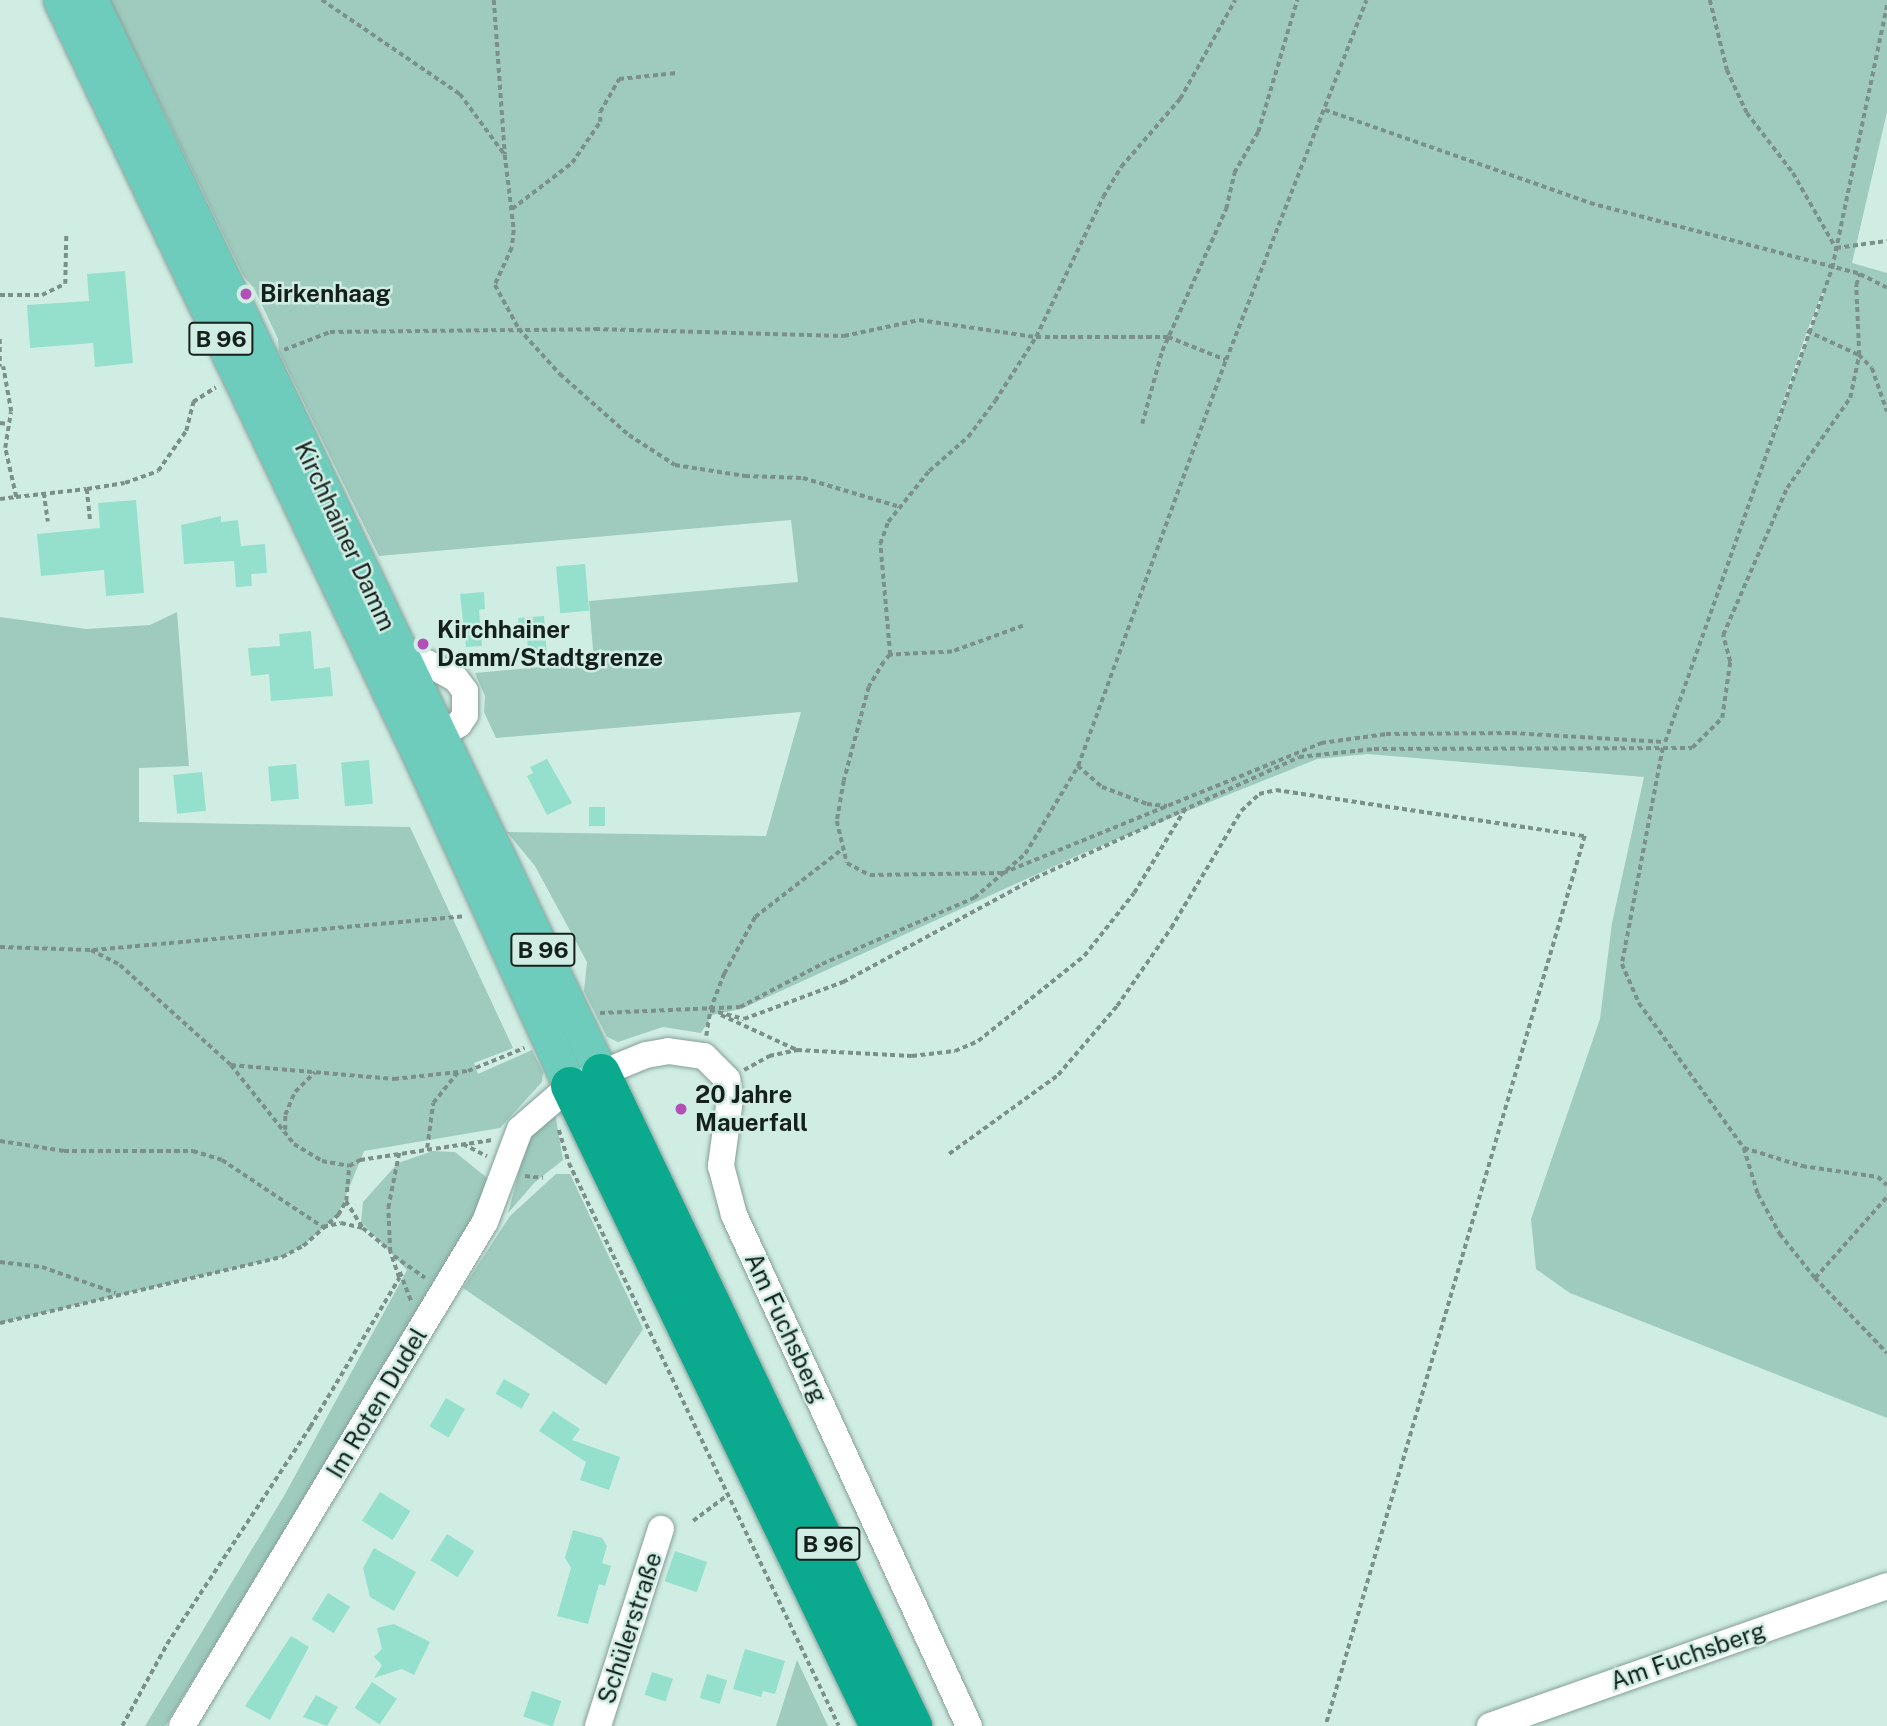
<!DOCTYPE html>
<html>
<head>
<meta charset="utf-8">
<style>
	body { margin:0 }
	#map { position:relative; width:1887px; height:1726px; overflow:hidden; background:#d0ede4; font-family:"Public Sans",sans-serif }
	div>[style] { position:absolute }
	.green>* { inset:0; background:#9ecbbe }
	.building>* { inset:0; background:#95e0cc; transform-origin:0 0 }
	.path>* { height:3.5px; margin-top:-1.75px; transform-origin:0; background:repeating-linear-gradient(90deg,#7c908a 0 5px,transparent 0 8.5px) }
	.roads { filter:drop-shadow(0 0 2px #849f97) drop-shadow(0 0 2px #849f97) }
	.minor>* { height:26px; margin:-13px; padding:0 13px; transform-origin:13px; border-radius:13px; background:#fff }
	.major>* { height:33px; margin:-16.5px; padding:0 16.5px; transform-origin:16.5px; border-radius:16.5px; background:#6dccbc }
	.highway>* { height:38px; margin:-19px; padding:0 19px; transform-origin:19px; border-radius:19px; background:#0baa8f }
	.dots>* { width:19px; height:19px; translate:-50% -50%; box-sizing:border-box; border:4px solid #d0ede4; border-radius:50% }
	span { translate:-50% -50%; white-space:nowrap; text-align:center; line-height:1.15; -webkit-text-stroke:5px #d0ede4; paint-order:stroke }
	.shield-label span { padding:2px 5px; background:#d0ede4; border:2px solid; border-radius:5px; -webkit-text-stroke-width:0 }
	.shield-label { font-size:23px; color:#15201d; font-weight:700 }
	.poi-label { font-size:24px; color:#15201d; font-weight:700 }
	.left { translate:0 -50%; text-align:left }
	.street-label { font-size:24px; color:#15201d }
</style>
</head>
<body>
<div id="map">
	<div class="green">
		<div style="clip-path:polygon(evenodd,110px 0,1887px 0,1887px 112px,1852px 263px,1887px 273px,1887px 1418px,1570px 1293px,1536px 1269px,1531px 1219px,1600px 1019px,1612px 923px,1644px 777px,1367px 754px,1317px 759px,1081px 854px,741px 1009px,712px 1015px,701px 1033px,663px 1027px,618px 1042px,607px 1037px,584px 991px,587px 962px,535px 866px,507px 832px,766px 836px,801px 712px,496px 738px,484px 712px,485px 696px,475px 673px,594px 662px,589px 601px,798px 582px,791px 520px,379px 556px,279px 352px,278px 339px,254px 288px,244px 277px,110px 0,1824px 289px,1825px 290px,1764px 459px,1807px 331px,1824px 289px)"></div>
		<div style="clip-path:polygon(177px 612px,189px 766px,139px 768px,139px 822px,410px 827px,513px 1048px,474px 1063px,478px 1074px,532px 1050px,543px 1072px,542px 1082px,500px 1128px,364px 1151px,338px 1215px,303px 1246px,282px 1257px,0 1323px,0 617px,86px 629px,150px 625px)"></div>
		<div style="clip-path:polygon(555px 1113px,563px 1160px,535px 1182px,508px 1213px,527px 1141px)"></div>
		<div style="clip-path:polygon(433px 1151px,455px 1152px,492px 1182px,486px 1200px,165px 1726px,145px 1726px,284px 1496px,407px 1270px,361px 1222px,363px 1202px,398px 1163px)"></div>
		<div style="clip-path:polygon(556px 1174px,570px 1174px,643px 1329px,606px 1385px,463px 1288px,510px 1216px)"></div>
		<div style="clip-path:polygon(797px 1660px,828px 1726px,776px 1726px)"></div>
	</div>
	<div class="building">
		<div style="clip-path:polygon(125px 271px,133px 363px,95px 367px,93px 343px,30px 348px,27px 305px,89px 301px,87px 274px)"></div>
		<div style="clip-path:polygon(136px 500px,144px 593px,106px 596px,104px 570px,41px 576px,37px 534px,100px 528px,98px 503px)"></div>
		<div style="clip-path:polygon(221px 516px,221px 522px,238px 520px,241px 546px,265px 544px,267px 573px,251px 574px,252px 586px,236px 587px,234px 561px,184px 564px,181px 525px)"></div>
		<div style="left:585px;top:564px;width:47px;height:29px;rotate:85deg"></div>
		<div style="clip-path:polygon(484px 592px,485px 609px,479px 610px,482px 646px,466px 647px,460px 594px)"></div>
		<div style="clip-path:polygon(544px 616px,547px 655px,529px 657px,527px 639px,520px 640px,518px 618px)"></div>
		<div style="clip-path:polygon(311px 631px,314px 669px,330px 667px,333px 696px,271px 701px,269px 674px,251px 676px,248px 648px,280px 646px,279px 634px)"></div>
		<div style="clip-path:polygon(547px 759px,572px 803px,547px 815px,527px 776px,533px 773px,530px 767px)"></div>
		<div style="left:369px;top:760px;width:44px;height:28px;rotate:85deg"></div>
		<div style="left:296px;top:764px;width:35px;height:28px;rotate:85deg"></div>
		<div style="left:202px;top:772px;width:39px;height:29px;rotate:84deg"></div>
		<div style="left:589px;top:807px;width:16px;height:19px"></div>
		<div style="left:504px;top:1379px;width:30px;height:17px;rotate:30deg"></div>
		<div style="left:446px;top:1398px;width:22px;height:33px;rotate:30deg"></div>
		<div style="clip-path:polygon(553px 1411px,580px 1429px,572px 1440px,620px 1457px,609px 1490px,580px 1480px,586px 1462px,539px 1431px)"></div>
		<div style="left:380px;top:1492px;width:36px;height:34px;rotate:32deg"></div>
		<div style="clip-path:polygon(573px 1530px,602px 1538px,607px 1546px,602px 1563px,611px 1566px,605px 1586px,599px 1584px,588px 1624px,557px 1616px,571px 1568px,565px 1558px)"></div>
		<div style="left:447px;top:1534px;width:32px;height:31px;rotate:32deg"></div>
		<div style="clip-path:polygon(374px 1548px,416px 1572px,394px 1611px,370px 1597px,363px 1568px)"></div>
		<div style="left:675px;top:1551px;width:34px;height:32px;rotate:19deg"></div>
		<div style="left:328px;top:1593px;width:26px;height:31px;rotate:32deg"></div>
		<div style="clip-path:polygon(394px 1624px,430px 1642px,414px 1675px,402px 1669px,374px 1678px,382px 1665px,374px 1657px,382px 1649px,377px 1628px)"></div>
		<div style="clip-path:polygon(291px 1636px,309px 1647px,270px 1720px,245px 1706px)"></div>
		<div style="clip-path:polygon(745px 1649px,785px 1661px,775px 1694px,763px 1691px,761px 1697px,733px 1689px)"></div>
		<div style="left:652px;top:1672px;width:22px;height:24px;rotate:18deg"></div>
		<div style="left:707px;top:1674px;width:21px;height:25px;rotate:17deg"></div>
		<div style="left:372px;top:1682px;width:30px;height:31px;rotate:34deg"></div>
		<div style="left:532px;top:1691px;width:31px;height:27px;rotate:19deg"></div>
		<div style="clip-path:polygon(316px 1695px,338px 1707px,327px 1726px,303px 1717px)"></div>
	</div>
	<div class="path">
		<div style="left:322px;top:0;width:167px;rotate:34.3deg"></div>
		<div style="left:460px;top:94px;width:76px;rotate:53.6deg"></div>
		<div style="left:505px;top:155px;width:76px;rotate:83.2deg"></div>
		<div style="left:514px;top:230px;width:18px;rotate:96deg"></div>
		<div style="left:512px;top:248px;width:41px;rotate:114.7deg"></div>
		<div style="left:495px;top:285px;width:50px;rotate:61.4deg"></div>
		<div style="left:519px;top:329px;width:61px;rotate:47.7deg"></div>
		<div style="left:560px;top:374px;width:92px;rotate:41.5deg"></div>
		<div style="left:629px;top:435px;width:55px;rotate:33.1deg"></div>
		<div style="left:675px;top:465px;width:71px;rotate:8.9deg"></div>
		<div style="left:745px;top:476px;width:58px;rotate:2deg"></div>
		<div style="left:803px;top:478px;width:98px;rotate:16.6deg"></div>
		<div style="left:494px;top:0;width:155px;rotate:85.9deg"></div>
		<div style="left:1710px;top:0;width:72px;rotate:76.3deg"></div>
		<div style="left:1727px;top:70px;width:47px;rotate:65.1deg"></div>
		<div style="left:1747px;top:113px;width:76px;rotate:52.5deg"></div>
		<div style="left:1793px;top:173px;width:86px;rotate:60.2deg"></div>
		<div style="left:1836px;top:248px;width:51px;rotate:-7.8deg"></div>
		<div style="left:1325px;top:110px;width:281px;rotate:19.3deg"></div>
		<div style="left:1590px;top:203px;width:279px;rotate:14.7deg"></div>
		<div style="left:1860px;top:274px;width:30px;rotate:27deg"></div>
		<div style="left:512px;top:209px;width:76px;rotate:-37.5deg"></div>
		<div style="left:572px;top:163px;width:50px;rotate:-55.7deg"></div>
		<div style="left:600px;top:122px;width:10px;rotate:-90deg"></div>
		<div style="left:600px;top:112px;width:38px;rotate:-60deg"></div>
		<div style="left:619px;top:79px;width:58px;rotate:-5.9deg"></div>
		<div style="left:0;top:295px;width:42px"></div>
		<div style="left:42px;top:295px;width:25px;rotate:-26deg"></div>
		<div style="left:65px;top:284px;width:48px;rotate:-88.8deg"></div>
		<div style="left:1807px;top:331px;width:57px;rotate:24.8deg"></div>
		<div style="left:1859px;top:355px;width:18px;rotate:45deg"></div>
		<div style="left:1872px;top:368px;width:46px;rotate:70.8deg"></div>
		<div style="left:0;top:339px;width:28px;rotate:90deg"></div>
		<div style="left:284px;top:350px;width:49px;rotate:-21.4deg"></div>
		<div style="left:330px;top:332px;width:265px;rotate:-0.6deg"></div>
		<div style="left:595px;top:329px;width:249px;rotate:1.6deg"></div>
		<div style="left:844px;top:336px;width:77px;rotate:-12deg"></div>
		<div style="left:919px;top:320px;width:118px;rotate:8.3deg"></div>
		<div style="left:1036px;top:337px;width:132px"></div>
		<div style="left:1168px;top:337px;width:62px;rotate:21.6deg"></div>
		<div style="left:0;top:423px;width:8px;rotate:7deg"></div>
		<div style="left:1142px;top:424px;width:76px;rotate:-74.7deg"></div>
		<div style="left:1162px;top:351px;width:156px;rotate:-65.7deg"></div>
		<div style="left:1226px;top:209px;width:37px;rotate:-77deg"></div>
		<div style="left:1234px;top:173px;width:48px;rotate:-59.7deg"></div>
		<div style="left:1258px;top:132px;width:138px;rotate:-73.5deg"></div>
		<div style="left:87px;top:489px;width:38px;rotate:-9deg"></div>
		<div style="left:125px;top:483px;width:35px;rotate:-20deg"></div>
		<div style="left:158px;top:471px;width:49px;rotate:-55deg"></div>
		<div style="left:186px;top:431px;width:30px;rotate:-76deg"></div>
		<div style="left:193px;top:402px;width:27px;rotate:-33deg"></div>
		<div style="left:44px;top:493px;width:29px;rotate:82deg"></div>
		<div style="left:16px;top:497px;width:71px;rotate:-6.4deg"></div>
		<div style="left:87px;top:489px;width:31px;rotate:84deg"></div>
		<div style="left:0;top:499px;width:16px;rotate:-7deg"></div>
		<div style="left:16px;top:497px;width:50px;rotate:-102.7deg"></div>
		<div style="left:5px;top:448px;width:36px;rotate:-81deg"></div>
		<div style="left:11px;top:412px;width:46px;rotate:-100.1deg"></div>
		<div style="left:1023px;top:626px;width:76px;rotate:159.9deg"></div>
		<div style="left:952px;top:652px;width:62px;rotate:177.2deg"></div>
		<div style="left:890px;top:655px;width:9px;rotate:131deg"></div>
		<div style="left:884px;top:662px;width:29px;rotate:121deg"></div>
		<div style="left:869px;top:687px;width:97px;rotate:104.9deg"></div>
		<div style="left:844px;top:781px;width:41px;rotate:99.9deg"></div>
		<div style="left:837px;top:821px;width:43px;rotate:76.6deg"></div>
		<div style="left:847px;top:863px;width:26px;rotate:28deg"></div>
		<div style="left:870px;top:875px;width:133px;rotate:-0.9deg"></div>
		<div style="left:1003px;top:873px;width:344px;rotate:-22.2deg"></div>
		<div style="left:1321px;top:743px;width:66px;rotate:-7.9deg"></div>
		<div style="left:1386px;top:734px;width:126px;rotate:-0.5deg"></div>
		<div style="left:1512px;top:733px;width:153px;rotate:3.4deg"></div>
		<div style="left:1665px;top:742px;width:503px;rotate:-70.59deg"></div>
		<div style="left:1832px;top:268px;width:270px;rotate:-78.2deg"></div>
		<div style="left:890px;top:655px;width:111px;rotate:-95.1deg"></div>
		<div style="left:880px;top:544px;width:23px;rotate:-70deg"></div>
		<div style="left:888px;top:522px;width:65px;rotate:-51.2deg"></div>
		<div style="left:929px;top:471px;width:52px;rotate:-41.1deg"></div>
		<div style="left:968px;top:437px;width:45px;rotate:-53.1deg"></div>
		<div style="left:995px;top:401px;width:76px;rotate:-57.4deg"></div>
		<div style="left:1036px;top:337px;width:155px;rotate:-64.4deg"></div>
		<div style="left:1103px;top:197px;width:35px;rotate:-59deg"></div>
		<div style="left:1121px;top:167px;width:90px;rotate:-49.1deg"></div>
		<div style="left:1180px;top:99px;width:113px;rotate:-60.9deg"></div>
		<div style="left:1663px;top:748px;width:220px;rotate:100.7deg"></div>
		<div style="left:1622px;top:964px;width:43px;rotate:66.4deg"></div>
		<div style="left:1639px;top:1003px;width:179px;rotate:54.1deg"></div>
		<div style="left:1744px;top:1148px;width:48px;rotate:73.1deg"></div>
		<div style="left:1758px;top:1194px;width:46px;rotate:61.2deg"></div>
		<div style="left:1780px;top:1234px;width:56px;rotate:51.5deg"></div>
		<div style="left:1815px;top:1278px;width:104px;rotate:46.2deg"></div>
		<div style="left:1078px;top:766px;width:32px;rotate:41deg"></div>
		<div style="left:1102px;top:787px;width:48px;rotate:20.7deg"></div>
		<div style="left:1147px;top:804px;width:20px;rotate:6deg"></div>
		<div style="left:0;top:947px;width:91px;rotate:1.9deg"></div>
		<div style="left:91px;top:950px;width:33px;rotate:27deg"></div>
		<div style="left:120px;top:965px;width:149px;rotate:42deg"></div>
		<div style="left:231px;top:1065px;width:101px;rotate:51.4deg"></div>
		<div style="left:294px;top:1144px;width:33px;rotate:31deg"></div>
		<div style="left:322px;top:1161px;width:27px;rotate:10deg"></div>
		<div style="left:349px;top:1166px;width:13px;rotate:-29deg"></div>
		<div style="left:360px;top:1160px;width:134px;rotate:-8.6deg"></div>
		<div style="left:93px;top:950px;width:373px;rotate:-5.2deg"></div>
		<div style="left:710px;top:1010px;width:35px;rotate:15deg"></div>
		<div style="left:744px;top:1019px;width:106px;rotate:-20.5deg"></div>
		<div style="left:843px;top:982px;width:218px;rotate:-28.4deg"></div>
		<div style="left:1035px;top:878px;width:290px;rotate:-24.6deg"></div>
		<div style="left:1299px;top:757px;width:75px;rotate:-6.1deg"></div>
		<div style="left:1374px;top:749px;width:318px;rotate:-0.2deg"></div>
		<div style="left:1692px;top:748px;width:42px;rotate:-45deg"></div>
		<div style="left:1722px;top:718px;width:57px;rotate:-81.9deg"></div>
		<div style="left:1730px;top:662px;width:28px;rotate:-105deg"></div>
		<div style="left:1723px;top:635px;width:160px;rotate:-66.5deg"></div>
		<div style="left:1787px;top:488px;width:110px;rotate:-55deg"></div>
		<div style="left:1850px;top:398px;width:44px;rotate:-78.2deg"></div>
		<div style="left:1859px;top:355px;width:70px;rotate:-92.5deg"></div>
		<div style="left:1856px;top:285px;width:12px;rotate:-70deg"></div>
		<div style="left:600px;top:1013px;width:140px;rotate:-2.5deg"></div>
		<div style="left:740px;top:1007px;width:93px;rotate:-27.7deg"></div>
		<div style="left:822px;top:964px;width:166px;rotate:-23.5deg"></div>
		<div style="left:974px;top:898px;width:67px;rotate:-40.8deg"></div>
		<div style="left:1025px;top:854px;width:103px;rotate:-58.9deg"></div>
		<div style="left:1078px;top:766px;width:432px;rotate:-70deg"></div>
		<div style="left:1226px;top:360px;width:386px;rotate:-68.7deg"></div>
		<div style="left:721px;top:1015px;width:84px;rotate:24.7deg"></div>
		<div style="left:706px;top:1036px;width:26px;rotate:-81deg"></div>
		<div style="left:710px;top:1010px;width:39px;rotate:-69deg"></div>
		<div style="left:724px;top:974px;width:65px;rotate:-61.5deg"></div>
		<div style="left:755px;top:917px;width:109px;rotate:-37.9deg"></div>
		<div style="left:231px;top:1065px;width:164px;rotate:4.9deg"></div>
		<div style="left:394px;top:1079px;width:74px;rotate:-6.2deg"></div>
		<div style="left:468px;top:1071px;width:61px;rotate:-22.3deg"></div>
		<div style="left:744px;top:1070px;width:29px;rotate:-29deg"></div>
		<div style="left:769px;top:1056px;width:29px;rotate:-12deg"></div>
		<div style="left:797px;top:1050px;width:115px;rotate:3deg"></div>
		<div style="left:912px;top:1056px;width:43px;rotate:-6.6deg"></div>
		<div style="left:955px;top:1051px;width:25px;rotate:-23deg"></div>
		<div style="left:978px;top:1041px;width:136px;rotate:-38.7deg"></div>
		<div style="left:1084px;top:956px;width:80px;rotate:-51.6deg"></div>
		<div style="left:1134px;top:893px;width:98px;rotate:-58.7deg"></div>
		<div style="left:285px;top:1130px;width:15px;rotate:-90deg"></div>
		<div style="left:285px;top:1115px;width:25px;rotate:-67deg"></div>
		<div style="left:295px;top:1092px;width:28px;rotate:-45deg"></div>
		<div style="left:559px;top:1130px;width:34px;rotate:73deg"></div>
		<div style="left:569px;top:1163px;width:624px;rotate:64.38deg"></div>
		<div style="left:0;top:1141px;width:65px;rotate:8.9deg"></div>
		<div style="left:64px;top:1151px;width:129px"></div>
		<div style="left:193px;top:1151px;width:30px;rotate:17deg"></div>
		<div style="left:222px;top:1160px;width:121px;rotate:33.6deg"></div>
		<div style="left:323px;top:1227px;width:18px;rotate:-13deg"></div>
		<div style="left:341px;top:1223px;width:23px;rotate:13deg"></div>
		<div style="left:363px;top:1228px;width:34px;rotate:40deg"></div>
		<div style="left:463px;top:1144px;width:27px;rotate:27deg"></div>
		<div style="left:427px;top:1148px;width:45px;rotate:-82.4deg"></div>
		<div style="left:433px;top:1103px;width:40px;rotate:-51deg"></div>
		<div style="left:1744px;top:1148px;width:61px;rotate:17.2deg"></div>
		<div style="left:1802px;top:1166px;width:77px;rotate:8.2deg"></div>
		<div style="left:1878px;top:1177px;width:12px;rotate:42deg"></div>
		<div style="left:949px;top:1154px;width:135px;rotate:-35.9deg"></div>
		<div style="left:1058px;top:1075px;width:91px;rotate:-49.5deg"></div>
		<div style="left:1117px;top:1006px;width:95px;rotate:-55.3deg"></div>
		<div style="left:1171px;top:928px;width:136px;rotate:-59.1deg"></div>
		<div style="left:1241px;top:811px;width:25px;rotate:-43deg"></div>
		<div style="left:1259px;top:794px;width:17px;rotate:-13deg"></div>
		<div style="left:1276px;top:790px;width:312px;rotate:8.5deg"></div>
		<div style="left:1585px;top:836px;width:926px;rotate:106.24deg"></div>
		<div style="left:525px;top:1176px;width:18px;rotate:6deg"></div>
		<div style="left:346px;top:1201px;width:32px;rotate:58deg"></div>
		<div style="left:394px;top:1256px;width:38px;rotate:35deg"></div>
		<div style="left:0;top:1262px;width:42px;rotate:6.8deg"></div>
		<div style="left:42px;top:1267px;width:78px;rotate:19.4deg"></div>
		<div style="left:400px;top:1272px;width:31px;rotate:69deg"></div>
		<div style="left:1815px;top:1278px;width:108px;rotate:-48.4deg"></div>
		<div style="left:0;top:1323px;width:290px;rotate:-13.2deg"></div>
		<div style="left:282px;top:1257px;width:24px;rotate:-28deg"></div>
		<div style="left:303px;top:1246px;width:47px;rotate:-41.5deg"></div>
		<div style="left:338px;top:1215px;width:16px;rotate:-60deg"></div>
		<div style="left:346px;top:1201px;width:35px;rotate:-85deg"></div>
		<div style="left:693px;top:1521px;width:45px;rotate:-36.9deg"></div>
		<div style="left:122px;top:1726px;width:94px;rotate:-61.2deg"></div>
		<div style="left:167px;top:1644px;width:260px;rotate:-56.6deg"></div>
		<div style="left:310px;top:1427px;width:174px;rotate:-59.1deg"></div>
		<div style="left:399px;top:1278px;width:28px;rotate:-109deg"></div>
		<div style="left:390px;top:1252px;width:44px;rotate:-92.6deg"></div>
		<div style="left:388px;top:1208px;width:56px;rotate:-78.7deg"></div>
	</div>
	<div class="roads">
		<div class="minor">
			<div style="left:403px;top:658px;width:25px;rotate:12deg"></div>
			<div style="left:427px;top:663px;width:33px;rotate:29deg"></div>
			<div style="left:456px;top:679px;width:15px;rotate:53deg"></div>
			<div style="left:465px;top:691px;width:24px;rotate:90deg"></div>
			<div style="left:465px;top:715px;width:11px;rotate:124deg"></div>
			<div style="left:459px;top:724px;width:41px;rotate:149deg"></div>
			<div style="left:182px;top:1726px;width:588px;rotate:-58.99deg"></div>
			<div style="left:485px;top:1222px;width:99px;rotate:-69.4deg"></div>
			<div style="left:520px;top:1129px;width:66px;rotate:-40.7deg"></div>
			<div style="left:570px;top:1086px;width:82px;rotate:-22.2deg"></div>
			<div style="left:646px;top:1055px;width:22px;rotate:-10deg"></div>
			<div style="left:668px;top:1051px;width:36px;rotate:8deg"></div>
			<div style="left:704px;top:1056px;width:33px;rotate:45deg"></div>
			<div style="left:727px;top:1079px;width:20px;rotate:81deg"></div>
			<div style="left:730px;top:1099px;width:68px;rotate:97.7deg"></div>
			<div style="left:721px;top:1166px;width:51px;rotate:75.1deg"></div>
			<div style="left:734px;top:1215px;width:562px;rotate:65.3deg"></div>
			<div style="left:598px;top:1726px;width:207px;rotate:-72.3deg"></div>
			<div style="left:1490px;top:1726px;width:421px;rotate:-19.4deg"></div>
		</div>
		<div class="major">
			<div style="left:60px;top:0;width:828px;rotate:64.55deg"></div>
			<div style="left:416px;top:748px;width:371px;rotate:65.5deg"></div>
			<div style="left:91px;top:0;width:1188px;rotate:64.58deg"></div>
		</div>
		<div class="highway">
			<div style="left:601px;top:1073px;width:724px;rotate:64.46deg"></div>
			<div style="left:570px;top:1086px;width:711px;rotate:64.23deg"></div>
		</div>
	</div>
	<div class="dots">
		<div style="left:246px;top:294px;background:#b350b7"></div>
		<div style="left:423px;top:644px;background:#b350b7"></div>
		<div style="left:681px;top:1109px;background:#b350b7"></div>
	</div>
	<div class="shield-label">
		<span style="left:221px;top:339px">B 96</span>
		<span style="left:543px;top:950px">B 96</span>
		<span style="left:828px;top:1544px">B 96</span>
	</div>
	<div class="poi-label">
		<span class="left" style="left:260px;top:294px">Birkenhaag</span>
		<span class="left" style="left:437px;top:644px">Kirchhainer<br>Damm/Stadtgrenze</span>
		<span class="left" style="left:695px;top:1109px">20 Jahre<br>Mauerfall</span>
	</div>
	<div class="street-label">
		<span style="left:345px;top:536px;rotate:65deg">Kirchhainer Damm</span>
		<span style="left:786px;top:1328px;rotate:65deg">Am Fuchsberg</span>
		<span style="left:377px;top:1403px;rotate:-59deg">Im Roten Dudel</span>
		<span style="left:630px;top:1628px;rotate:-72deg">Schülerstraße</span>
		<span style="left:1688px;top:1656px;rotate:-19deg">Am Fuchsberg</span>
	</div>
</div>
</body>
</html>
